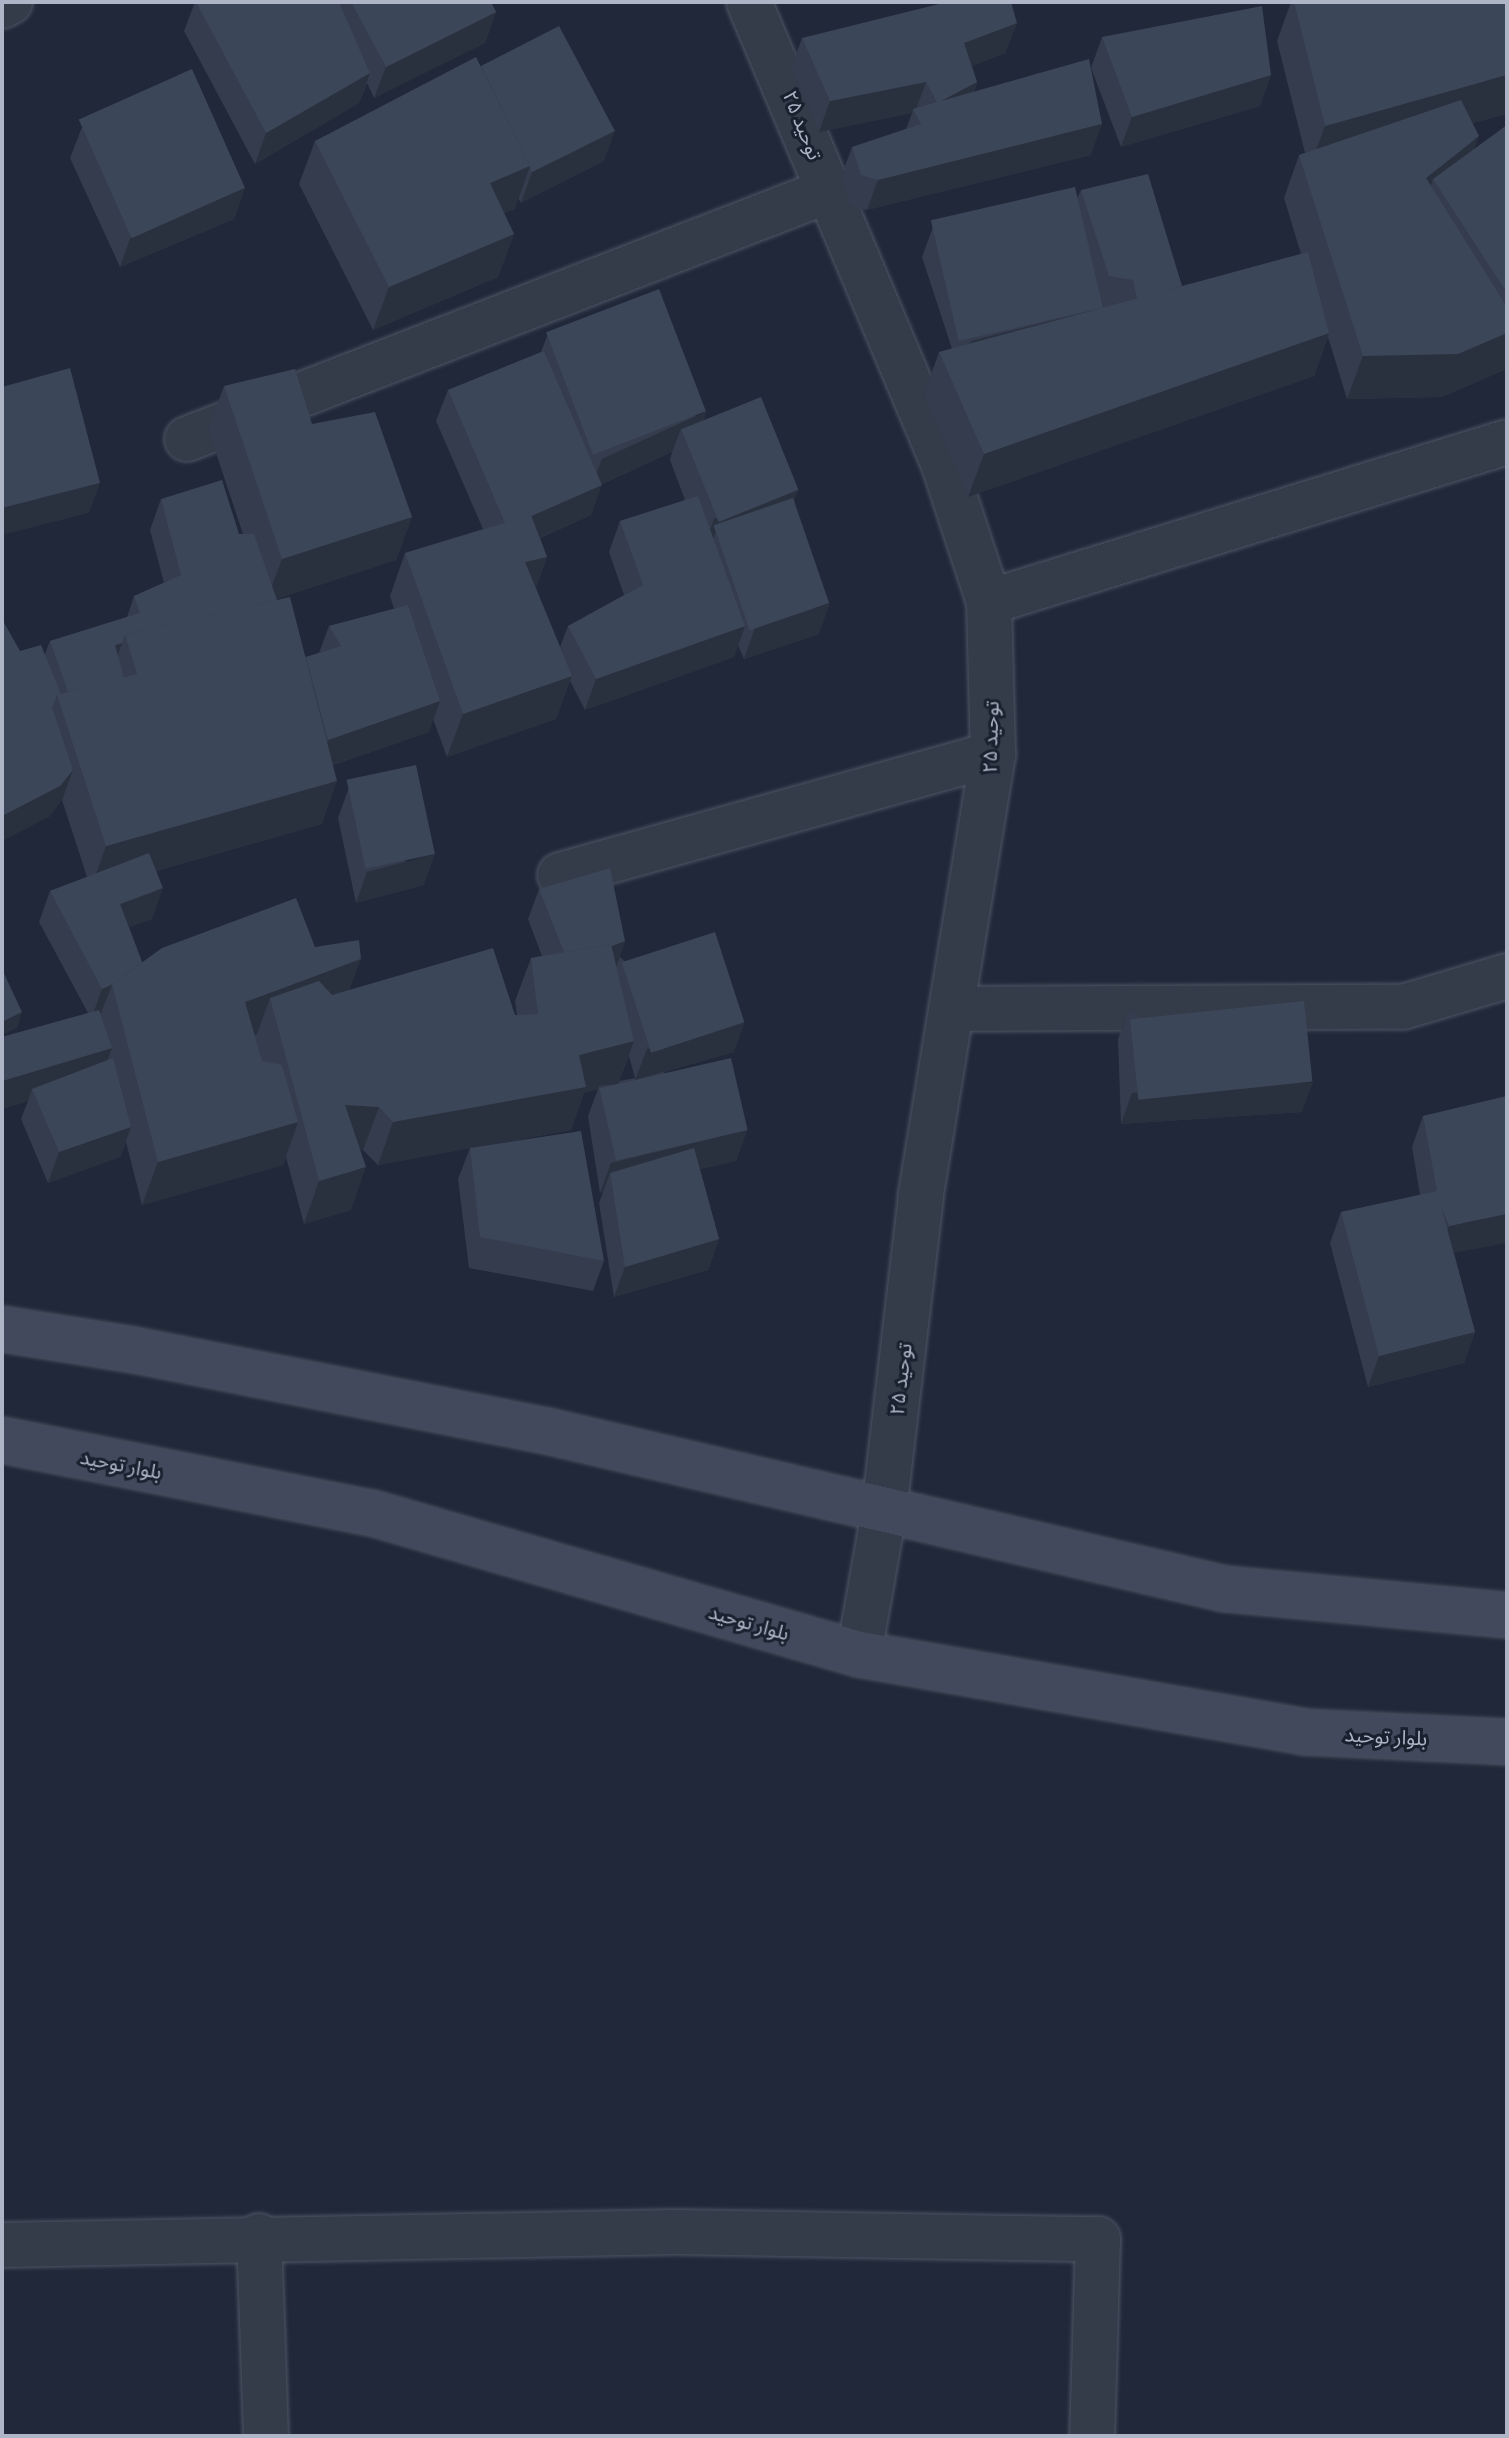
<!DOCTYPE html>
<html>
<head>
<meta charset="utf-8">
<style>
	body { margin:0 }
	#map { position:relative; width:1509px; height:2438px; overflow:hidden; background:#202839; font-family:"Titillium Web","Noto Sans Arabic",sans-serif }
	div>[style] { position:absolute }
	.roads { filter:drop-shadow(0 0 2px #4e5564) drop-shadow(0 0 2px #4e5564) }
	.minor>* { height:44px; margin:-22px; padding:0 22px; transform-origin:22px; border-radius:22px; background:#343b49 }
	.tertiary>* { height:44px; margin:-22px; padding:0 22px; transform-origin:22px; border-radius:22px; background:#343b49 }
	.secondary>* { height:44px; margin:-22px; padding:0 22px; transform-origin:22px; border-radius:22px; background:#42495c }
	.wall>* { inset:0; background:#343c4d }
	.shaded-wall>* { inset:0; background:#2a313e }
	.building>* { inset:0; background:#3c4659; transform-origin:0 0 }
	span { translate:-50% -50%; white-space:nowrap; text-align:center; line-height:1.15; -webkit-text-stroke:6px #19202e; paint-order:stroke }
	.street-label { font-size:20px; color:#aeb5c6 }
	.frame { position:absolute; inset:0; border:4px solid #aeb5c6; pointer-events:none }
</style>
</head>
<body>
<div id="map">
	<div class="roads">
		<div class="minor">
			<div style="left:2px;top:6px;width:9px;rotate:-27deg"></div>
			<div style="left:187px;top:439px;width:690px;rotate:-21.17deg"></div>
			<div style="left:989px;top:602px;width:542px;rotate:-17.16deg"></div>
			<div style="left:560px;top:875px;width:450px;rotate:-15.6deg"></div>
			<div style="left:954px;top:1009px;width:449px;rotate:-0.3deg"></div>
			<div style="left:1403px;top:1007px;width:109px;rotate:-16.6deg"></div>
			<div style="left:259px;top:2236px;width:200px;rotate:88deg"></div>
			<div style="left:2px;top:2245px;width:674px;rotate:-1.1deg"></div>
			<div style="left:676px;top:2232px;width:422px;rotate:1deg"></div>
			<div style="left:1098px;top:2239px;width:197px;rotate:91.7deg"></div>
		</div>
		<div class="tertiary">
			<div style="left:749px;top:2px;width:502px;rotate:67.16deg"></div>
			<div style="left:944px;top:465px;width:144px;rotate:71.8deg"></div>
			<div style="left:989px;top:602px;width:152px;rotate:88.5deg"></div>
			<div style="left:993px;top:754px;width:448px;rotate:99.3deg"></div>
			<div style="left:921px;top:1196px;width:318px;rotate:96.7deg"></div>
			<div style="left:884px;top:1512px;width:144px;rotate:100deg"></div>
		</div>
		<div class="secondary">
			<div style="left:2px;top:1329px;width:134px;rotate:9deg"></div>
			<div style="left:134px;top:1350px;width:425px;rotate:11.1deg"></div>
			<div style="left:551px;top:1432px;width:692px;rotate:13.11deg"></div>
			<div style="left:1225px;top:1589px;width:283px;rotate:5.3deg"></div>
			<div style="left:2px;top:1440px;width:377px;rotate:11.2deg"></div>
			<div style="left:372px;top:1513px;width:507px;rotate:16.15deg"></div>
			<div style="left:859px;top:1654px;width:452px;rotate:9.9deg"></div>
			<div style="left:1304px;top:1732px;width:203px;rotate:2.8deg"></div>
		</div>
	</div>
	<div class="wall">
		<div style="clip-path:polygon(195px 2px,491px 2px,496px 12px,485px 43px,374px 98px,367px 83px,359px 103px,255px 164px,184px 31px)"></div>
		<div style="clip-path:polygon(1291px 2px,1507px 2px,1473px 123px,1475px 149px,1507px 125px,1507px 362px,1504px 370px,1442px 397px,1347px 399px,1328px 337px,1314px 376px,968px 497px,924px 395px,939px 352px,952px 349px,922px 257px,933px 227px,1077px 199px,1081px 190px,1182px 286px,1301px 254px,1284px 198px,1299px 155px,1305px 153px,1277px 41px)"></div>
		<div style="clip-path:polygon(1017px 23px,1005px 53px,972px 66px,977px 82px,974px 92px,1091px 155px,867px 210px,850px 206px,841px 177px,852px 147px,906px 129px,912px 113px,819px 132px,791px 69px,802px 38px)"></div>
		<div style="clip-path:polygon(1102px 37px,1271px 75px,1260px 106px,1121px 147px,1091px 68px)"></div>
		<div style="clip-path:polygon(481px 66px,604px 161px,521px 203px,518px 198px,515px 209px,504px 213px,514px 234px,498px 277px,373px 330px,299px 184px,315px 141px)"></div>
		<div style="clip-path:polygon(82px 127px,245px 188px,234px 219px,120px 267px,70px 158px)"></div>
		<div style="clip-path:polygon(evenodd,547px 336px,704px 420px,798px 490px,794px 500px,819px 634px,744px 659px,738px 645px,734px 657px,585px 710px,570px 681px,556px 719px,447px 757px,433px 719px,429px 732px,333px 765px,322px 824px,156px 871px,152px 919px,129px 927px,142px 962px,315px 947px,349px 990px,517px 1015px,515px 1001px,531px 958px,542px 956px,528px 919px,539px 889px,625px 941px,616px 968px,620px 957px,734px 1052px,664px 1072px,747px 1130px,736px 1161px,700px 1169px,719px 1239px,708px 1270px,614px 1297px,599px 1203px,603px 1192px,600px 1193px,588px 1116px,598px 1089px,584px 1093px,571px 1130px,473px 1148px,604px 1261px,593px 1291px,469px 1268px,458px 1179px,470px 1148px,378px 1165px,363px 1150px,360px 1150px,351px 1210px,304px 1224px,286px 1157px,283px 1165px,142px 1205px,126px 1142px,120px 1157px,48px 1183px,21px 1119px,28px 1101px,2px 1109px,2px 1037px,88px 1013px,39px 922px,50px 891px,87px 877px,62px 800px,49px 817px,20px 651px,45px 654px,50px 641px,127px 617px,134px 596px,164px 583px,150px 530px,161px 499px,239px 534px,243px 534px,208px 429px,224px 386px,312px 424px,412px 517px,396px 560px,276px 599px,306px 657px,319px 653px,329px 626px,394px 609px,390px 596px,405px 553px,483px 529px,436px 421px,448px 390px,541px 352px,547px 336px,672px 452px,670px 460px,685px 500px,620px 521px,609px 552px,624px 595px,568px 626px,560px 647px,536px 588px,547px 557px,540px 538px,591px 515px,602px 484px,672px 452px,547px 336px,629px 1056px,635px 1078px,619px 1081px,629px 1056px)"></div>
		<div style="clip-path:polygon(349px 787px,424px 885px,356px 903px,338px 818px)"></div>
		<div style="clip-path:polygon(1129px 1009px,1302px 1112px,1121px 1124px,1118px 1039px)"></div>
		<div style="clip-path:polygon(1507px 1096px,1454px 1253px,1475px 1332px,1464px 1363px,1368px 1387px,1330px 1243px,1341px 1212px,1420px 1195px,1412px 1147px,1423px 1116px)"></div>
	</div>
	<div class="shaded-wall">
		<div style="clip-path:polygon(496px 12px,485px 43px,374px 98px,386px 67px)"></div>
		<div style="clip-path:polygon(1017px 23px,1005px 53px,953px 74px,964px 43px)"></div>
		<div style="clip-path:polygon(370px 73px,359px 103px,255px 164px,266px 133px)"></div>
		<div style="clip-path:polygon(1271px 75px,1260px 106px,1121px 147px,1132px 117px)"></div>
		<div style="clip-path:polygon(1507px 75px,1507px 114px,1309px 169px,1325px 126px)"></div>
		<div style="clip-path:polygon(926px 82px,915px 112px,913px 109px,912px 113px,819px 132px,830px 101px)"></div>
		<div style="clip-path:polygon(977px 82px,966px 113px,941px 101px)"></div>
		<div style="clip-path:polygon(1102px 124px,1091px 155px,867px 210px,878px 180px)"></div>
		<div style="clip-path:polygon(615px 131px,604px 161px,521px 203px,532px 172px)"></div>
		<div style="clip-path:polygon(1479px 136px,1464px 179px,1433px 179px,1421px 213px,1426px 178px)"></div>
		<div style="clip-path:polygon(530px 166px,515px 209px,474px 226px,490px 183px)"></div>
		<div style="clip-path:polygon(245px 188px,234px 219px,120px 267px,131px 236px)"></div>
		<div style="clip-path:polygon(514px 234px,498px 277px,373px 330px,389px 287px)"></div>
		<div style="clip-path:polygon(1103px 308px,960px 371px,971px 341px)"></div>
		<div style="clip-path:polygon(1329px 333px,1314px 376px,968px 497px,984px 454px)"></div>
		<div style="clip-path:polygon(1507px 333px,1507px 362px,1504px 370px,1442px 397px,1347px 399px,1363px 356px)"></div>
		<div style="clip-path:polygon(707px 411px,696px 442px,681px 429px,672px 452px,590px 489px,602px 459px)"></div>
		<div style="clip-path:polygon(100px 483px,89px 513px,2px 535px,2px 508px)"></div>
		<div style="clip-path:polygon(602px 485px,591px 515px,495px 557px,507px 527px)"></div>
		<div style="clip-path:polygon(798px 490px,787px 520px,716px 531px,710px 548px,703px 550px,714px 519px)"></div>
		<div style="clip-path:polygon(412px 517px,396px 560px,266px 602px,282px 559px)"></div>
		<div style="clip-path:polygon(547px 557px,532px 600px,525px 562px)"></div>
		<div style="clip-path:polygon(830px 603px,819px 634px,744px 659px,755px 628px)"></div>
		<div style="clip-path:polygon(745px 626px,734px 657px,585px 710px,596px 679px)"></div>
		<div style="clip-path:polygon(122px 643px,111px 674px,115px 645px)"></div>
		<div style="clip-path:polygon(572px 676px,556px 719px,447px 757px,463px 714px)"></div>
		<div style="clip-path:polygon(440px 701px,429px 732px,317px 770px,328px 740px)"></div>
		<div style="clip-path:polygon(73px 770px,62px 800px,49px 817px,2px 841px,2px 816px)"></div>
		<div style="clip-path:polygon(337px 781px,322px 824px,91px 889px,106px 846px)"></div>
		<div style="clip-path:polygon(435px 854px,424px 885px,356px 903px,367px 872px)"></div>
		<div style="clip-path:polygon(163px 888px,152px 919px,109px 934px,120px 904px)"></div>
		<div style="clip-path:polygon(625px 941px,614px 972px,568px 963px)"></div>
		<div style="clip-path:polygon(361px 959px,345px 1002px,270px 998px,257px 1034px,229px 1045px,245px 1002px)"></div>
		<div style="clip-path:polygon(112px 985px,100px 1015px,91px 1020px,102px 989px)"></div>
		<div style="clip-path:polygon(22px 1012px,17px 1028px,2px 1035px,2px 1022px)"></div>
		<div style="clip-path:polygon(745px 1022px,734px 1052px,635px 1080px,647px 1049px)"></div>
		<div style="clip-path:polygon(634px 1041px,618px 1084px,599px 1086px,598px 1089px,584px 1093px,571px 1130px,378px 1165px,393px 1122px,579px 1055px)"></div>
		<div style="clip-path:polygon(112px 1048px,101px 1079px,32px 1089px,28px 1101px,2px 1109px,2px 1081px)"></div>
		<div style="clip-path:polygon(1313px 1082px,1302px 1112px,1121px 1124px,1132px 1093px)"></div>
		<div style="clip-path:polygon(345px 1105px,379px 1107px,363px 1150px,329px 1148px)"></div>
		<div style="clip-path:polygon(298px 1122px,283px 1165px,142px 1205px,158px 1162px)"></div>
		<div style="clip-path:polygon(131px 1127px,120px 1157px,48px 1183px,59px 1152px)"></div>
		<div style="clip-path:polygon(747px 1130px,736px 1161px,613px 1190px,610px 1173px,603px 1192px,600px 1193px,611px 1163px)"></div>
		<div style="clip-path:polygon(366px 1167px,351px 1210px,304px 1224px,319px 1181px)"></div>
		<div style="clip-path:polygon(1507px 1214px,1507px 1243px,1438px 1256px,1449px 1226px)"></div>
		<div style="clip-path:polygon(719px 1239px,708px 1270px,614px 1297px,625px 1267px)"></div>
		<div style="clip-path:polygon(1475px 1332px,1464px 1363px,1368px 1387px,1379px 1356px)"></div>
	</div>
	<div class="building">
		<div style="clip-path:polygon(196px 2px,339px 2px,370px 73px,266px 133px)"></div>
		<div style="clip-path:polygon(351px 2px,491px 2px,496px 12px,386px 67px)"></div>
		<div style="clip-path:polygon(947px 2px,1011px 2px,1017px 23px,964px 43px,977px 82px,941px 101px,1089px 59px,1102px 124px,878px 180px,861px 175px,852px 147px,921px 124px,913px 109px,937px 102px,926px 82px,830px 101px,802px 38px)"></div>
		<div style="clip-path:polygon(1294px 2px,1507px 2px,1507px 75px,1325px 126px)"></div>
		<div style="clip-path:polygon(1262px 6px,1271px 75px,1132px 117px,1102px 37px)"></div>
		<div style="clip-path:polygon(559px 26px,615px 131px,532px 172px,530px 168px,530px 166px,481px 66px)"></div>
		<div style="clip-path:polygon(476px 57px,530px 166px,490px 183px,514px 234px,389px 287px,315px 141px)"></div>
		<div style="left:192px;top:69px;width:130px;height:124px;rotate:66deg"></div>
		<div style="clip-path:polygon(1461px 100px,1479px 136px,1426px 178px,1507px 307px,1507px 333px,1458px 354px,1363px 356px,1299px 155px)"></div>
		<div style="clip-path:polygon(1507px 125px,1507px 293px,1433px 179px)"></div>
		<div style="clip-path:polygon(1148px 174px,1182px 286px,1137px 299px,1133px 280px,1109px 276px,1081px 190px)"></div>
		<div style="left:1075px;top:187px;width:124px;height:148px;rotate:77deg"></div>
		<div style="clip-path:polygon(1308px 252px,1329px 333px,984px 454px,939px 352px)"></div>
		<div style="left:659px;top:289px;width:131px;height:121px;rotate:69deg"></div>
		<div style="clip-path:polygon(544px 351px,602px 485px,531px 516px,505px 523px,448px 390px)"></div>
		<div style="clip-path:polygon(70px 368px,100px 483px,2px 508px,2px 387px)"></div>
		<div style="clip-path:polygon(295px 369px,312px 424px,375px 412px,412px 517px,282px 559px,224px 386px)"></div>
		<div style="left:761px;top:397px;width:100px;height:86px;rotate:68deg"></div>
		<div style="clip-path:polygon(222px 480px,239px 534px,254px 534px,277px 600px,125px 635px,122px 643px,115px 645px,124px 678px,68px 692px,50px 641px,140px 613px,134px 596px,181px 575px,161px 499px)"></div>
		<div style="clip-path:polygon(698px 496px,745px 626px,596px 679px,568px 626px,643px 585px,620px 521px)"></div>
		<div style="left:793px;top:498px;width:111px;height:84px;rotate:71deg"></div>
		<div style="clip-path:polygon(531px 515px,547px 557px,525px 562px,572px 676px,463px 714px,405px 553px)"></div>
		<div style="clip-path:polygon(290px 597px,337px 781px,106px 846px,57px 695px,137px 674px,125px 635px)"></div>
		<div style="clip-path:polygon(408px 605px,440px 701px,328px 740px,306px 657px,341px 646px,329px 626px)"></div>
		<div style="clip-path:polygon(2px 619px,20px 651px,41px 645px,61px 694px,57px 695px,52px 707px,73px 770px,60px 786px,2px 816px)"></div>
		<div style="left:416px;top:765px;width:91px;height:71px;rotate:78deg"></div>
		<div style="clip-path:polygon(149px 853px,163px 888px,120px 904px,142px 962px,112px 984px,102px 989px,50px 891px)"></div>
		<div style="clip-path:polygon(610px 868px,625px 941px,611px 946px,611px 944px,564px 952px,539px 889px)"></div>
		<div style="clip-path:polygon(296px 898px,315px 947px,359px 940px,361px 959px,245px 1002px,262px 1061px,282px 1065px,298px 1122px,158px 1162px,112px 984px,162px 948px)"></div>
		<div style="left:715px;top:932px;width:95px;height:98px;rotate:72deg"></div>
		<div style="clip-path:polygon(611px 944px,634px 1041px,579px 1055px,586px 1087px,393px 1122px,379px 1107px,345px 1105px,366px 1167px,319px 1181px,270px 998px,319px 981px,332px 995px,493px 948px,515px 1015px,538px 1014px,531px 958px)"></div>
		<div style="clip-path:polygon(2px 969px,22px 1012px,2px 1022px)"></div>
		<div style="left:1304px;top:1001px;width:81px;height:175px;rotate:84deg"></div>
		<div style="clip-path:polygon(99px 1010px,112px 1048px,2px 1081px,2px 1037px)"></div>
		<div style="clip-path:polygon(113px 1058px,131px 1127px,59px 1152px,32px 1089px)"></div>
		<div style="left:731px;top:1058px;width:74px;height:135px;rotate:77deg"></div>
		<div style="clip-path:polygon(1507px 1096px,1507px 1214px,1449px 1226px,1441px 1206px,1475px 1332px,1379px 1356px,1341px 1212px,1437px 1191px,1423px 1116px)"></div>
		<div style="clip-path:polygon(581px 1131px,604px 1261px,480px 1237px,470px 1148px)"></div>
		<div style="clip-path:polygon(694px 1148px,719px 1239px,625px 1267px,610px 1173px)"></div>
	</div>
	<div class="street-label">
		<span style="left:803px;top:125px;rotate:68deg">توحید ۲۵</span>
		<span style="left:990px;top:737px;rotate:-88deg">توحید ۲۵</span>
		<span style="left:900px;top:1379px;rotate:-83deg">توحید ۲۵</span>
		<span style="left:121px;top:1464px;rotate:11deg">بلوار توحید</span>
		<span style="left:749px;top:1622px;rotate:16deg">بلوار توحید</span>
		<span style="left:1386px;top:1736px;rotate:3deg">بلوار توحید</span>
	</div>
	<div class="frame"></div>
</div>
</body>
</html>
